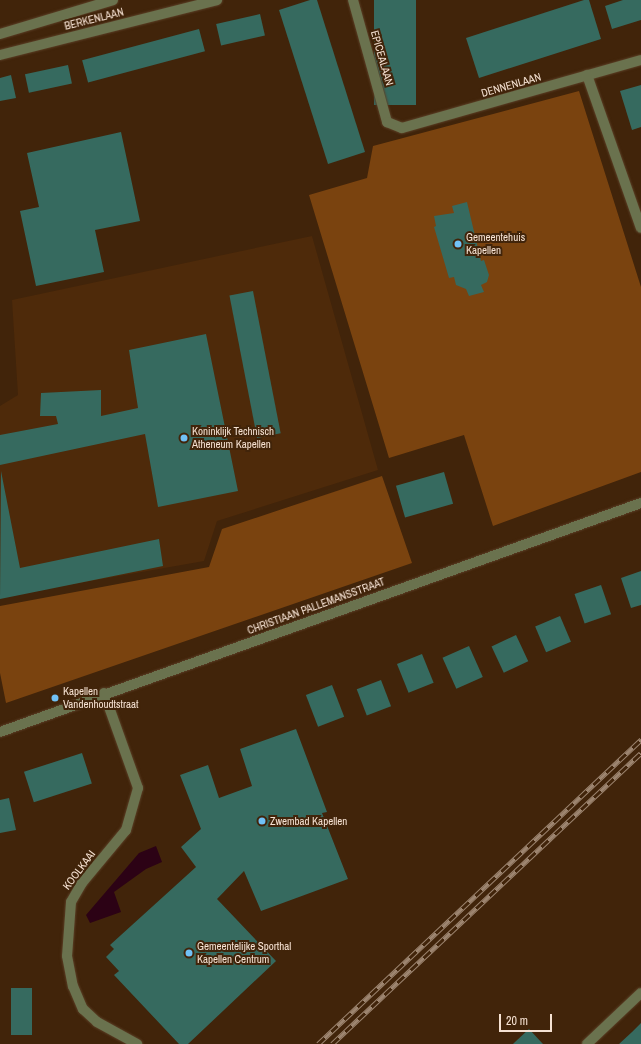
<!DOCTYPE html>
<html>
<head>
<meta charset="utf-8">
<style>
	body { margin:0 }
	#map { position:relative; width:641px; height:1044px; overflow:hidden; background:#41240a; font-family:"Archivo Narrow",sans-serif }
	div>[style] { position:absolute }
	.built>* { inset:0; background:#4e2a0a }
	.green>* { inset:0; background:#7a430f }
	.water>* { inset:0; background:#2c0215 }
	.building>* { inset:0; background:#366a5f; transform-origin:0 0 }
	.roads { filter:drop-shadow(0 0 1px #5a3f26) drop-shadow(0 0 1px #5a3f26) }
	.minor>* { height:10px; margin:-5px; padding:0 5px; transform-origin:5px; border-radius:5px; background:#6a724e }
	.rail>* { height:4.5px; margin-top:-2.25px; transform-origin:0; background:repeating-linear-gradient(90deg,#41240a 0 9px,#9d8570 0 18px); box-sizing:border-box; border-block:1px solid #9d8570 }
	.dots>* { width:11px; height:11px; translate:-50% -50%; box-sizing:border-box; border:2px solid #41240a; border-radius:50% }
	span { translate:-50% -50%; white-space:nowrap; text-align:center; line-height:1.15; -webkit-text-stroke:4px #41240a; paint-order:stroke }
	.street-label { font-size:11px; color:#f6e2d3 }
	.poi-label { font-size:11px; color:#f6e2d3 }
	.left { translate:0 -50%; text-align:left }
	.scale { position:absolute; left:499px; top:1014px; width:53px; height:18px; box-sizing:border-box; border:2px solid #f6e2d3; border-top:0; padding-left:5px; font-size:12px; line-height:14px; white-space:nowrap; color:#f6e2d3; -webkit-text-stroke:3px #41240a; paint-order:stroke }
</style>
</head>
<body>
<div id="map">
	<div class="built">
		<div style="clip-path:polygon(312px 236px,378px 470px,217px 521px,204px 561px,0 597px,0 406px,18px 395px,12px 300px)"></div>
	</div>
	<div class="green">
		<div style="clip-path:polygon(579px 91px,641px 287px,641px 472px,493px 526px,464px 435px,389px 458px,309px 195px,367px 178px,373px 146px)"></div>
		<div style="clip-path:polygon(382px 476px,412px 563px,6px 703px,0 673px,0 606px,209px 567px,222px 529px)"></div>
	</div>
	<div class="water">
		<div style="clip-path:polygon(156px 846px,162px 862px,146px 869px,114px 892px,121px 912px,90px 923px,86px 915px,139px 853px)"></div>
	</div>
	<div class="building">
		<div style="clip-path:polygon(310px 0,317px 0,365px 152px,328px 164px,279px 10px)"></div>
		<div style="left:374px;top:0;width:42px;height:105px"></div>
		<div style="clip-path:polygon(584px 0,589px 0,601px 39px,479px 78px,466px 38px)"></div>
		<div style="clip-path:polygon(623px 0,641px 0,641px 20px,612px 29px,605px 6px)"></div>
		<div style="left:260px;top:14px;width:22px;height:45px;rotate:77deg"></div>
		<div style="left:199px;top:29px;width:23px;height:121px;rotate:75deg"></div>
		<div style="left:68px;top:65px;width:19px;height:44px;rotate:78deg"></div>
		<div style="clip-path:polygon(11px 75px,16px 98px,0 101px,0 78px)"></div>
		<div style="clip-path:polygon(641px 85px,641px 127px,632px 130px,620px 91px)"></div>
		<div style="clip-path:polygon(121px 132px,140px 221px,95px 230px,104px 272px,36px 286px,20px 211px,39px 207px,27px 153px)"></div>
		<div style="clip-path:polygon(467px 202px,481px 261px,484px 260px,489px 275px,487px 282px,481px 285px,484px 292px,469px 296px,466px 289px,456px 285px,454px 277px,449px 278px,434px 227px,436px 226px,434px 216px,454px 213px,452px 206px)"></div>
		<div style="left:253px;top:291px;width:145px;height:24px;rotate:79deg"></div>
		<div style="clip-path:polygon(206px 334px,238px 491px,158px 507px,145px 434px,0 465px,0 435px,58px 424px,56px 416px,40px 416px,41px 393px,101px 390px,101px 416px,138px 408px,129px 350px)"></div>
		<div style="clip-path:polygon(1px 471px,20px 568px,159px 539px,163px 566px,0 599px)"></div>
		<div style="left:444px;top:472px;width:33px;height:50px;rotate:74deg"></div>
		<div style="clip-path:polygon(641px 571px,641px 605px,631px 608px,621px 578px)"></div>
		<div style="left:601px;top:585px;width:31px;height:28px;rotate:71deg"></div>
		<div style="left:560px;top:616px;width:28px;height:27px;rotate:67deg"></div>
		<div style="left:516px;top:635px;width:29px;height:27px;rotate:65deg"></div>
		<div style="left:469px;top:646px;width:34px;height:29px;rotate:66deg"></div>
		<div style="left:422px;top:654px;width:31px;height:27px;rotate:68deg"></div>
		<div style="left:381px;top:680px;width:28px;height:26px;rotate:69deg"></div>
		<div style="left:332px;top:685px;width:34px;height:28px;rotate:69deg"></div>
		<div style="clip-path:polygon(296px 729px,327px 812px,322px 813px,348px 879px,261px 911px,244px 871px,217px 899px,276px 961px,188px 1044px,179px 1044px,114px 975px,119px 971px,106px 957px,114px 949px,110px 945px,196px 867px,181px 847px,201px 829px,180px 775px,208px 765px,219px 798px,252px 786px,240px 749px)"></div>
		<div style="left:82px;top:753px;width:32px;height:61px;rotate:72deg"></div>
		<div style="clip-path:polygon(9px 798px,16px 830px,0 833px,0 800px)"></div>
		<div style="left:11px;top:988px;width:21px;height:47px"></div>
		<div style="clip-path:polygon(641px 1023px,641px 1044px,619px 1044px,632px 1032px)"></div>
		<div style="clip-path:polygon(529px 1029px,543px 1044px,513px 1044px,515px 1042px)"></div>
	</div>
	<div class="roads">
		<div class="minor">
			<div style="left:353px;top:0;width:127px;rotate:74.4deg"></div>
			<div style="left:387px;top:122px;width:16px;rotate:22deg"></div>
			<div style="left:402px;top:128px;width:248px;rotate:-15.9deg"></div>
			<div style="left:0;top:34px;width:118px;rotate:-16.7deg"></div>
			<div style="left:0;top:55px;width:224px;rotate:-14.2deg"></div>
			<div style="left:587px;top:75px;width:162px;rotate:70.6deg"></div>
			<div style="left:104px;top:693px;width:101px;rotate:70.3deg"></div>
			<div style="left:138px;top:788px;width:44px;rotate:105.9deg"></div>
			<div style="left:126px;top:830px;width:69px;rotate:129.7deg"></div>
			<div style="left:82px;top:883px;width:22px;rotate:120deg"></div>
			<div style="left:71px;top:902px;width:54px;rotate:94.2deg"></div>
			<div style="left:67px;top:956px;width:31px;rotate:79deg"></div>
			<div style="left:73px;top:986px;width:25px;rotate:67deg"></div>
			<div style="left:83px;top:1009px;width:19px;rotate:43deg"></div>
			<div style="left:97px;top:1022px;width:46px;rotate:28.8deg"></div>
			<div style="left:0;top:732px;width:681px;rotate:-19.66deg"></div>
			<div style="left:587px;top:1044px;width:74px;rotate:-43.4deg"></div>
		</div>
	</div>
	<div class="rail">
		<div style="left:318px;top:1044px;width:444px;rotate:-43.3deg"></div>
		<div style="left:332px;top:1044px;width:424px;rotate:-43.3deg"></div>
	</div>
	<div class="dots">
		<div style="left:458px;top:244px;background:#71c1f5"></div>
		<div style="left:184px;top:438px;background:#71c1f5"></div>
		<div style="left:55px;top:698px;background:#71c1f5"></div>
		<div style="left:262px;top:821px;background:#71c1f5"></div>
		<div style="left:189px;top:953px;background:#71c1f5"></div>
	</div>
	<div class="street-label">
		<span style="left:94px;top:19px;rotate:-14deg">BERKENLAAN</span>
		<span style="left:382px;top:58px;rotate:74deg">EPICEALAAN</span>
		<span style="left:511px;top:85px;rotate:-16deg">DENNENLAAN</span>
		<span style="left:316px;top:606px;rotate:-20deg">CHRISTIAAN PALLEMANSSTRAAT</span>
		<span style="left:79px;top:870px;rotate:-53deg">KOOLKAAI</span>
	</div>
	<div class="poi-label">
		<span class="left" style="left:466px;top:244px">Gemeentehuis<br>Kapellen</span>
		<span class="left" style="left:192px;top:438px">Koninklijk Technisch<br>Atheneum Kapellen</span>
		<span class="left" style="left:63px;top:698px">Kapellen<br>Vandenhoudtstraat</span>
		<span class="left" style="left:270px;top:821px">Zwembad Kapellen</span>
		<span class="left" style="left:197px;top:953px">Gemeentelijke Sporthal<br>Kapellen Centrum</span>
	</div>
	<div class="scale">20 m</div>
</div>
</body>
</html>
